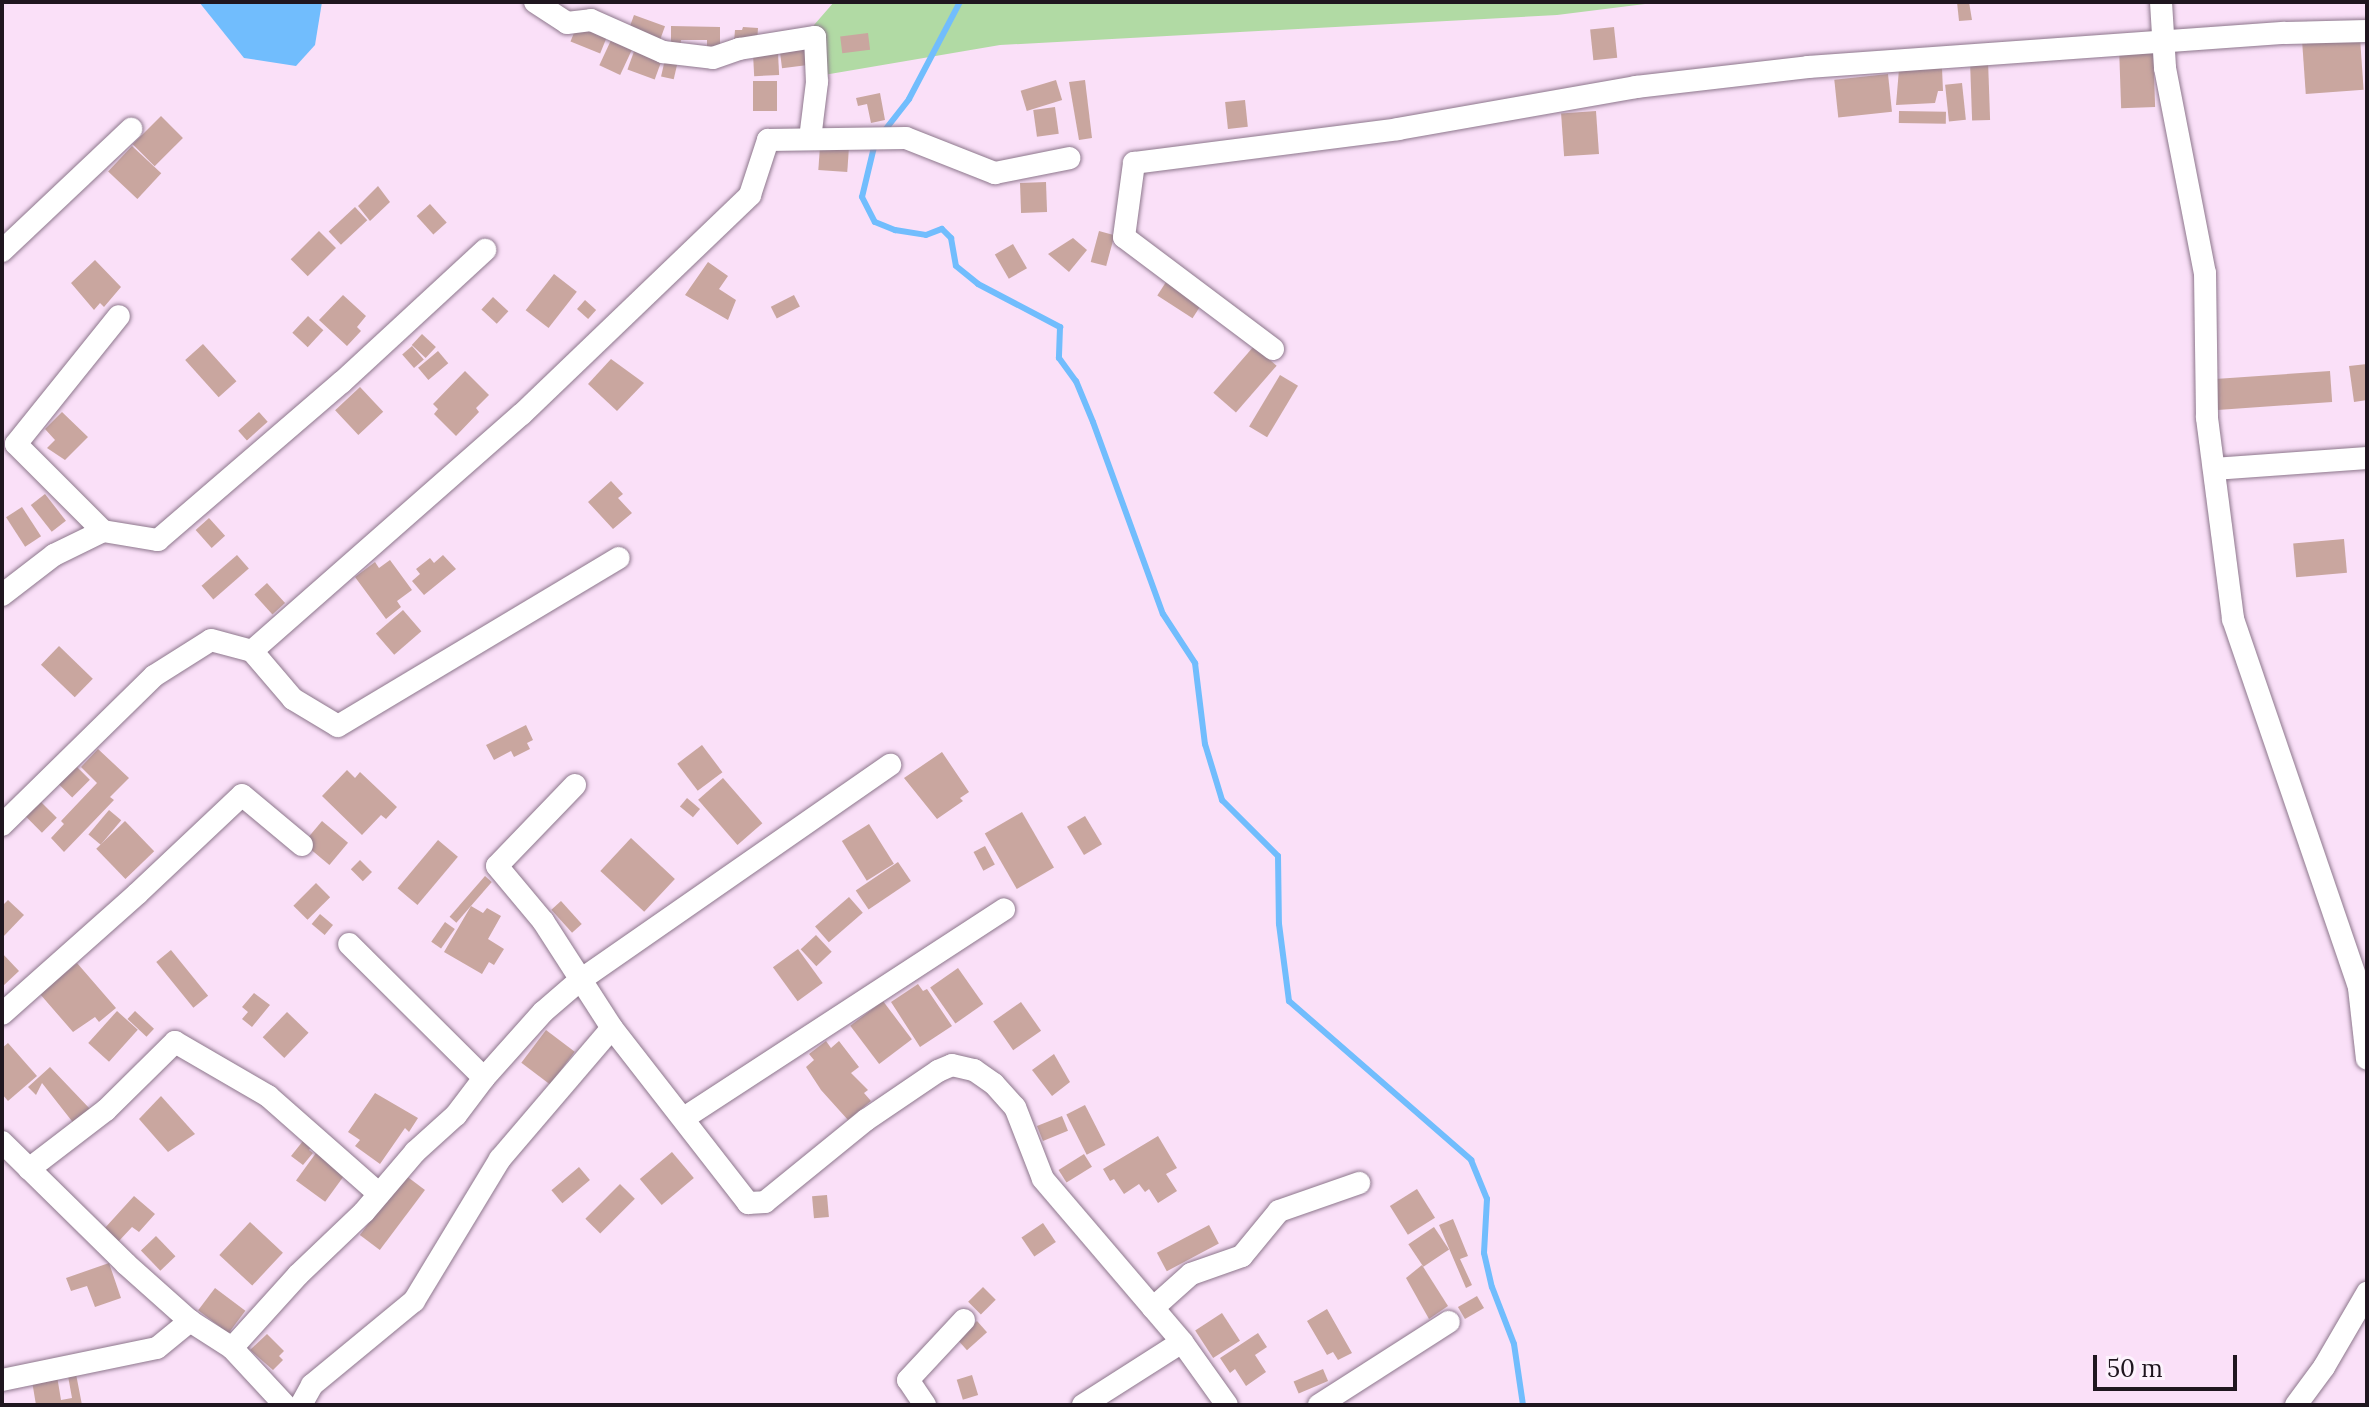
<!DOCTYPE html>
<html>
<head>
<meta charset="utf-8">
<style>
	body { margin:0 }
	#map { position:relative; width:2369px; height:1407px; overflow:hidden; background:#fae0f8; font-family:Lora,serif }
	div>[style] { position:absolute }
	.green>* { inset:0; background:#b1daa4 }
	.water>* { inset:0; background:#71bdfd }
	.stream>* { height:6px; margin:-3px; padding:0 3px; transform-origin:3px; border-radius:3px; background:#71bdfd }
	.building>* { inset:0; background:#c9a69f; transform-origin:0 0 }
	.roads { filter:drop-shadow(0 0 2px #8d778c) drop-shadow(0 0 2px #8d778c) }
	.minor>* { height:22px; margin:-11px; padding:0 11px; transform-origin:11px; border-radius:11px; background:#fff }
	span { translate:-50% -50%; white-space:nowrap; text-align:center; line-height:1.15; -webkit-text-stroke:6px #fdf3fd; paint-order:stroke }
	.frame { position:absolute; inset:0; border:4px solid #1f161f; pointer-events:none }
	.scale { position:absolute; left:2093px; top:1355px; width:144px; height:36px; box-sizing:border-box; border:4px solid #1f161f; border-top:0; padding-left:10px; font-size:24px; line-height:28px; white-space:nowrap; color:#1f161f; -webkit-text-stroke:6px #fdf3fd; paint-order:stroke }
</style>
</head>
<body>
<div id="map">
	<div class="green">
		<div style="clip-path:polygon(834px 2px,1661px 2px,1557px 15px,1000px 45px,818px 76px,814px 25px)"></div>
	</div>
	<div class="water">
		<div style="clip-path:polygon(199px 2px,322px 2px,315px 45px,296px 66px,244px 58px)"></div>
	</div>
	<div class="stream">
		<div style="left:885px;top:130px;width:39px;rotate:-52deg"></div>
		<div style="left:909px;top:99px;width:110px;rotate:-62.3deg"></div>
		<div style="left:874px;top:147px;width:51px;rotate:103.5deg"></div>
		<div style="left:862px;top:197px;width:28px;rotate:63deg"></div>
		<div style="left:875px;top:222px;width:22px;rotate:22deg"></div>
		<div style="left:895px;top:230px;width:31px;rotate:9deg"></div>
		<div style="left:926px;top:235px;width:17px;rotate:-21deg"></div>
		<div style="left:942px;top:229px;width:13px;rotate:45deg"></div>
		<div style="left:951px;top:238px;width:28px;rotate:80deg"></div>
		<div style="left:956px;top:266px;width:28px;rotate:39deg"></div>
		<div style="left:978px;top:284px;width:93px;rotate:27.7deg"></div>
		<div style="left:1060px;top:327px;width:31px;rotate:92deg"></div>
		<div style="left:1059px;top:358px;width:29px;rotate:54deg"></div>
		<div style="left:1076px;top:381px;width:44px;rotate:67.5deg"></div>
		<div style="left:1093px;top:422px;width:204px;rotate:70deg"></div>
		<div style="left:1163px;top:614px;width:59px;rotate:56.9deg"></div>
		<div style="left:1195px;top:663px;width:82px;rotate:83deg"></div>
		<div style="left:1205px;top:744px;width:59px;rotate:73.1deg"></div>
		<div style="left:1222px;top:800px;width:79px;rotate:45deg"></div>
		<div style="left:1278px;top:856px;width:68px;rotate:89.2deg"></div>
		<div style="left:1279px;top:924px;width:78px;rotate:82.6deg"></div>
		<div style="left:1289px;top:1001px;width:242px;rotate:41.1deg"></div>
		<div style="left:1471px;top:1160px;width:42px;rotate:67.7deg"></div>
		<div style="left:1487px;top:1199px;width:54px;rotate:93.2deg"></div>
		<div style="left:1484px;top:1253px;width:35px;rotate:77deg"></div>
		<div style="left:1492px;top:1287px;width:61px;rotate:68.9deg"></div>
		<div style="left:1514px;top:1344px;width:62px;rotate:81.6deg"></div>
	</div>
	<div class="building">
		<div style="clip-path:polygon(1957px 2px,1969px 2px,1972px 20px,1959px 21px)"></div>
		<div style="left:634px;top:15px;width:33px;height:21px;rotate:20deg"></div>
		<div style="left:578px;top:23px;width:32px;height:20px;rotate:22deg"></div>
		<div style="clip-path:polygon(671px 26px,720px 27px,720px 48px,707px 48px,707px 40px,681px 40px,680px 48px,671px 48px)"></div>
		<div style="clip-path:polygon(743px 27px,758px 28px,757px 42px,734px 42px,735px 30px,742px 30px)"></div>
		<div style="left:1614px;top:27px;width:31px;height:24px;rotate:84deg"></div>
		<div style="left:868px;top:33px;width:17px;height:28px;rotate:83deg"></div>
		<div style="left:612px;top:38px;width:23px;height:30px;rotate:25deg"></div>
		<div style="left:2360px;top:38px;width:52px;height:58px;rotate:86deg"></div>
		<div style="left:807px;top:42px;width:23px;height:28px;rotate:83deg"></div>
		<div style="left:636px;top:46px;width:29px;height:25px;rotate:20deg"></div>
		<div style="left:2153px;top:46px;width:61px;height:34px;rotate:88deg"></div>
		<div style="left:778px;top:53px;width:22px;height:25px;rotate:87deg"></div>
		<div style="left:666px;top:55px;width:13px;height:22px;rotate:13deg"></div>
		<div style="left:1988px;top:60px;width:60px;height:18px;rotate:88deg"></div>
		<div style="clip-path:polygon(1942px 68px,1943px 91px,1938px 91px,1935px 103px,1896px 105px,1899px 69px)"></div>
		<div style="left:1888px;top:74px;width:38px;height:54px;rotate:84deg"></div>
		<div style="left:1056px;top:80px;width:21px;height:37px;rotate:73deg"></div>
		<div style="clip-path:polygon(1085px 80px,1092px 138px,1079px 140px,1069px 82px)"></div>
		<div style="left:753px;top:81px;width:24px;height:30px"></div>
		<div style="left:1962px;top:83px;width:37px;height:17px;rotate:84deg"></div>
		<div style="clip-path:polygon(880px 93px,885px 120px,871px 123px,867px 104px,858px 106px,856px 98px)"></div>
		<div style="left:1245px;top:100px;width:27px;height:20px;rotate:84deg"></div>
		<div style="left:1055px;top:107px;width:27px;height:22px;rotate:82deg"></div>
		<div style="left:1596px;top:111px;width:43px;height:35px;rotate:86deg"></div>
		<div style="left:1899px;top:111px;width:47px;height:12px;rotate:1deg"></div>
		<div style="left:161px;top:116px;width:31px;height:40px;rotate:45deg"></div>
		<div style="left:132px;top:146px;width:40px;height:35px;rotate:43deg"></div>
		<div style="left:820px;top:146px;width:29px;height:24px;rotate:4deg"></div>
		<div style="left:1046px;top:182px;width:30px;height:26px;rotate:88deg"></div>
		<div style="clip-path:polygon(378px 186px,390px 202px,370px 221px,358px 206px)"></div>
		<div style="left:430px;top:204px;width:25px;height:18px;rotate:48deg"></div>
		<div style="left:355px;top:207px;width:18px;height:36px;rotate:47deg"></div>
		<div style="left:319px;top:231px;width:24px;height:40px;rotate:45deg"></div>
		<div style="left:1099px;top:231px;width:16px;height:32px;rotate:15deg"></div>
		<div style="clip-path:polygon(1073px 238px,1087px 250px,1069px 272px,1048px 254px)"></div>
		<div style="left:1013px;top:244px;width:28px;height:21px;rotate:60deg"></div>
		<div style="clip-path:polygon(95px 260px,121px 287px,104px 307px,100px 303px,94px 310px,71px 283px)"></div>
		<div style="clip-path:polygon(708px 262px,728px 276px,719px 289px,736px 300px,728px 320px,685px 295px)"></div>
		<div style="left:554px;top:274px;width:29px;height:46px;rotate:38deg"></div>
		<div style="left:1166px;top:282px;width:42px;height:16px;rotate:33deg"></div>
		<div style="clip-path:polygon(343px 295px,366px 316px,357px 327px,361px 331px,347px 346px,319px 320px)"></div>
		<div style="left:794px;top:295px;width:13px;height:26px;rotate:63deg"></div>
		<div style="left:493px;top:297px;width:21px;height:17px;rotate:43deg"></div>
		<div style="left:585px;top:300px;width:15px;height:12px;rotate:42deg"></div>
		<div style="left:308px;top:316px;width:21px;height:23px;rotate:43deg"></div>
		<div style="left:422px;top:334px;width:19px;height:15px;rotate:43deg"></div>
		<div style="left:203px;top:344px;width:50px;height:24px;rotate:48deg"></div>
		<div style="left:412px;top:346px;width:18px;height:13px;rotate:49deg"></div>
		<div style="left:1254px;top:346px;width:30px;height:62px;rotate:41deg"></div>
		<div style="left:438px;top:351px;width:16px;height:26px;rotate:50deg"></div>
		<div style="clip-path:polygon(611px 359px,644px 383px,617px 411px,588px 384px)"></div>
		<div style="clip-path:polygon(2367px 364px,2367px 400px,2354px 402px,2349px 366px)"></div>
		<div style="clip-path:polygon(465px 371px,489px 395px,476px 408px,479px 412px,456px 436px,434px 414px,438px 409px,433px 404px)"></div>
		<div style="left:2330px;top:371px;width:31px;height:115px;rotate:86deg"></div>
		<div style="left:1280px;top:375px;width:21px;height:60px;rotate:31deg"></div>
		<div style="left:360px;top:387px;width:34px;height:34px;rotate:47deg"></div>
		<div style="clip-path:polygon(62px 412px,88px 437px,65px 460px,47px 448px,55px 440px,45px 429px)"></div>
		<div style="left:259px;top:412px;width:13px;height:28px;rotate:48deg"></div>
		<div style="clip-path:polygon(611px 481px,623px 494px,618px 498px,632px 513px,613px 529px,588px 502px)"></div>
		<div style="left:45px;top:494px;width:34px;height:18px;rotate:52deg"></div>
		<div style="left:22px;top:507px;width:35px;height:19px;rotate:57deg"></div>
		<div style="left:209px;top:518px;width:24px;height:18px;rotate:48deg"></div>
		<div style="left:2344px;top:539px;width:34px;height:51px;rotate:85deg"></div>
		<div style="left:237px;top:555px;width:18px;height:47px;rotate:49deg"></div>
		<div style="clip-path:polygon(443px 555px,456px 569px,424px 595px,412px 581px,420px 574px,416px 569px,430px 558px,434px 563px)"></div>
		<div style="clip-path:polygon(390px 560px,412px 590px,397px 601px,401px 607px,386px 619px,355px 577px,375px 562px,379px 568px)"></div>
		<div style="left:267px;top:583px;width:27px;height:17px;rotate:48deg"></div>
		<div style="left:403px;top:610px;width:28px;height:36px;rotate:49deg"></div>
		<div style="left:59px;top:646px;width:47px;height:26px;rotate:44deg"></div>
		<div style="clip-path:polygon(526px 725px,533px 740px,527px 743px,530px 749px,514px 757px,511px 751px,494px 760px,486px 745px)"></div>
		<div style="left:702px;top:745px;width:34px;height:31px;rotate:53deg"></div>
		<div style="clip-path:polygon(98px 749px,129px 778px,110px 797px,114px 800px,64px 852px,51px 838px,64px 824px,61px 821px,97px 783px,81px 767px)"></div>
		<div style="clip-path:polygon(942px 752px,969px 792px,960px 798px,963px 801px,937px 819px,904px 778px)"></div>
		<div style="left:75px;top:765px;width:21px;height:25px;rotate:45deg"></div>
		<div style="clip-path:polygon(347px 770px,355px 778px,360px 772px,397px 807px,386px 819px,381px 815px,362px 835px,322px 796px)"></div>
		<div style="left:723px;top:778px;width:60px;height:33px;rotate:49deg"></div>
		<div style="left:37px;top:798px;width:28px;height:21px;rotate:45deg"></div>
		<div style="left:687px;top:798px;width:17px;height:11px;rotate:40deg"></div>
		<div style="left:109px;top:810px;width:16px;height:32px;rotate:40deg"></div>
		<div style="left:1022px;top:812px;width:64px;height:43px;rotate:60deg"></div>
		<div style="left:1085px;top:816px;width:33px;height:21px;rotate:59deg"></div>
		<div style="left:125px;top:821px;width:42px;height:40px;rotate:46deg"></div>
		<div style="left:322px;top:821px;width:34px;height:29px;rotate:40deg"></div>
		<div style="left:869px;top:824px;width:47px;height:32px;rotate:58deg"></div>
		<div style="left:631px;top:838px;width:60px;height:45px;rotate:43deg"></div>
		<div style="left:438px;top:840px;width:26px;height:63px;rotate:40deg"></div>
		<div style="left:985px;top:846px;width:21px;height:13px;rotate:62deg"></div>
		<div style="left:360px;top:860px;width:17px;height:13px;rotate:45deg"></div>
		<div style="left:898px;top:862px;width:23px;height:51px;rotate:56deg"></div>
		<div style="left:485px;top:876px;width:9px;height:54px;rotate:41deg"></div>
		<div style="left:316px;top:883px;width:20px;height:32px;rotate:45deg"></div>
		<div style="left:849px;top:897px;width:21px;height:45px;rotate:49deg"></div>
		<div style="clip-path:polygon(8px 900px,24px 915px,2px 938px,2px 906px)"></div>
		<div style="left:561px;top:901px;width:31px;height:13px;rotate:48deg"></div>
		<div style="clip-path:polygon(471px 906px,483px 913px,487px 908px,501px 916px,488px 939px,504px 949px,494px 965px,489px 962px,482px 974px,444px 952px)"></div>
		<div style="left:320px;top:914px;width:17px;height:13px;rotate:40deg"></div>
		<div style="left:445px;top:922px;width:12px;height:24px;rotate:35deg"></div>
		<div style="left:816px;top:935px;width:23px;height:21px;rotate:47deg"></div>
		<div style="left:798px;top:949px;width:42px;height:31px;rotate:54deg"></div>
		<div style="left:171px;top:950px;width:59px;height:19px;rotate:51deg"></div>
		<div style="clip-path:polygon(2px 953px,19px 971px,2px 987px)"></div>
		<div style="clip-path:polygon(77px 963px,116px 1008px,99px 1022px,95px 1017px,73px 1032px,40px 994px)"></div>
		<div style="left:958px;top:968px;width:44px;height:34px;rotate:55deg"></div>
		<div style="clip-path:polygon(918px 984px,923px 991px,927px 989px,952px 1026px,920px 1047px,891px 1002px)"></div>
		<div style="clip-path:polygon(254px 993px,270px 1005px,252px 1027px,242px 1019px,248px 1012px,242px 1007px)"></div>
		<div style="left:883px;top:1001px;width:48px;height:41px;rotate:53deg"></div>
		<div style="left:1021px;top:1002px;width:35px;height:34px;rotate:55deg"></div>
		<div style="left:117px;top:1011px;width:28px;height:43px;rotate:42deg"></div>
		<div style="left:135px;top:1011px;width:26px;height:11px;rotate:43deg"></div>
		<div style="left:287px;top:1012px;width:30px;height:35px;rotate:44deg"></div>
		<div style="left:546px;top:1030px;width:36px;height:41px;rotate:37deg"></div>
		<div style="clip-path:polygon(826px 1041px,831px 1048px,839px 1041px,859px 1067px,851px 1073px,868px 1090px,864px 1093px,871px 1101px,848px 1120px,821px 1090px,806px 1067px,814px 1060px,809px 1054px)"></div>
		<div style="clip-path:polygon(8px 1043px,37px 1076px,8px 1101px,2px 1094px,2px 1048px)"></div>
		<div style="clip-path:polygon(1054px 1054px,1070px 1082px,1052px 1096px,1032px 1070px)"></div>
		<div style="clip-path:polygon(50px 1067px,91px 1110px,75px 1125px,42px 1083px,36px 1095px,28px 1087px)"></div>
		<div style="clip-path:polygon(375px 1093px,418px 1118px,409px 1132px,405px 1128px,380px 1164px,355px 1146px,360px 1140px,348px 1132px)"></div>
		<div style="clip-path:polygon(161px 1096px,195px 1134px,168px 1152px,139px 1119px)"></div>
		<div style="left:1085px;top:1105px;width:45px;height:21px;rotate:63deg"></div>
		<div style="left:1062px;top:1116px;width:16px;height:27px;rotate:68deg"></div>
		<div style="clip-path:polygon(307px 1136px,315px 1142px,309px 1150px,313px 1153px,303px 1165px,291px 1156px)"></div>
		<div style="clip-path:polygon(1158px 1136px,1177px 1168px,1166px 1174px,1177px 1191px,1158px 1203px,1149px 1189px,1145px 1192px,1139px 1184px,1124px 1194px,1114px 1179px,1110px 1181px,1103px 1169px)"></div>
		<div style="left:672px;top:1152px;width:34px;height:42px;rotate:50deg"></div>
		<div style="left:316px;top:1153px;width:36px;height:34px;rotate:36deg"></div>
		<div style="left:1084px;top:1154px;width:15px;height:30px;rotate:58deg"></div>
		<div style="left:579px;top:1167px;width:17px;height:36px;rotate:50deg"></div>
		<div style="left:405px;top:1175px;width:25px;height:75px;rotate:37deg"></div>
		<div style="left:620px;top:1184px;width:21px;height:49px;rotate:45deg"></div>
		<div style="left:1417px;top:1189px;width:34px;height:32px;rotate:58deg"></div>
		<div style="left:827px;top:1195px;width:22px;height:15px;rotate:85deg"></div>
		<div style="clip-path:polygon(134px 1196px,155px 1214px,139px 1232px,132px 1227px,118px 1242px,104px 1229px)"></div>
		<div style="clip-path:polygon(1453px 1219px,1468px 1256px,1460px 1259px,1472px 1285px,1466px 1288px,1439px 1225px)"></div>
		<div style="left:250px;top:1222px;width:45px;height:45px;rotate:43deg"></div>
		<div style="left:1043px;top:1223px;width:23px;height:26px;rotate:56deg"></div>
		<div style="left:1209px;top:1225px;width:21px;height:59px;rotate:62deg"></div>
		<div style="left:1434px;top:1227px;width:27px;height:31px;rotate:56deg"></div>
		<div style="left:156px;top:1236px;width:28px;height:21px;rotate:46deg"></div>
		<div style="clip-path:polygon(109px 1263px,121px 1298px,95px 1307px,87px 1286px,71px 1291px,66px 1278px)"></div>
		<div style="clip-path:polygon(1422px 1265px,1448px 1306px,1429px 1319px,1406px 1278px)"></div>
		<div style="left:983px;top:1287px;width:18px;height:21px;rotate:45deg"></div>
		<div style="left:215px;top:1288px;width:38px;height:28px;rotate:37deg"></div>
		<div style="left:1477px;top:1296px;width:14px;height:22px;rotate:60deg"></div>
		<div style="clip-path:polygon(1327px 1309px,1352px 1353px,1338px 1360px,1333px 1352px,1327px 1355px,1307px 1321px)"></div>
		<div style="left:1222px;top:1313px;width:33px;height:32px;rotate:57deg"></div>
		<div style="left:977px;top:1321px;width:15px;height:27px;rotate:48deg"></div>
		<div style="clip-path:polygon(1258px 1333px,1267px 1347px,1255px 1355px,1266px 1372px,1246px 1386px,1235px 1369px,1230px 1373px,1220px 1358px)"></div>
		<div style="clip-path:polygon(267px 1334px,284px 1351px,279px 1356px,283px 1360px,273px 1370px,250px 1350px)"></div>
		<div style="left:1323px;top:1369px;width:13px;height:32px;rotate:67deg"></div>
		<div style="clip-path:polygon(76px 1374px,82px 1405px,36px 1405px,32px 1381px,57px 1376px,61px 1400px,72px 1398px,68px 1376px)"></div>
		<div style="left:972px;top:1375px;width:21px;height:16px;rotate:73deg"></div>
	</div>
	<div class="roads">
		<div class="minor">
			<div style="left:535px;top:2px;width:38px;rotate:33deg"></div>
			<div style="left:567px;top:23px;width:24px;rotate:-7deg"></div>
			<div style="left:591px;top:20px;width:79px;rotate:24deg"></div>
			<div style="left:663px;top:52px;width:50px;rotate:6.8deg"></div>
			<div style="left:713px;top:58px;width:28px;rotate:-19deg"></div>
			<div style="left:739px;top:49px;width:77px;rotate:-9deg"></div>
			<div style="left:815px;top:37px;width:45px;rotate:87.5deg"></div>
			<div style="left:817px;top:82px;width:57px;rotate:97deg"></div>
			<div style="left:2161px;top:2px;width:66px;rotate:86.5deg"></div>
			<div style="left:2165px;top:68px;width:209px;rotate:79deg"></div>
			<div style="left:2205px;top:273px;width:145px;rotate:89.2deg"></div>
			<div style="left:2207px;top:418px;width:203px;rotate:82.6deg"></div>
			<div style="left:2233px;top:619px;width:390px;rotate:71.1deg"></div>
			<div style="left:2359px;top:988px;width:71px;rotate:83.6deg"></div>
			<div style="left:2px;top:251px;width:178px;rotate:-43.4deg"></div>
			<div style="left:1273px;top:349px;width:186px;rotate:-143.1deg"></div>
			<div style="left:1124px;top:237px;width:75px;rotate:-82.3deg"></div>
			<div style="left:1134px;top:163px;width:266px;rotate:-7.3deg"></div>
			<div style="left:1398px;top:129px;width:242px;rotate:-10deg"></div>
			<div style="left:1636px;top:87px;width:173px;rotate:-6.6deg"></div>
			<div style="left:1808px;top:67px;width:478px;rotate:-4.1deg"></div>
			<div style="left:2285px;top:33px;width:82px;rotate:-1.4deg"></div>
			<div style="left:2214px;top:469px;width:153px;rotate:-4.1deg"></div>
			<div style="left:103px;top:531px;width:123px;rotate:-135deg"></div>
			<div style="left:16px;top:444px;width:164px;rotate:-51.2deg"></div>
			<div style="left:2px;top:595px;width:66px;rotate:-37.6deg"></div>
			<div style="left:54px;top:555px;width:55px;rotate:-26.1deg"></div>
			<div style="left:103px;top:531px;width:56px;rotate:9.3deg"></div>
			<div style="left:158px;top:540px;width:243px;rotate:-40.7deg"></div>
			<div style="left:342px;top:382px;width:195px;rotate:-42.7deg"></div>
			<div style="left:252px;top:651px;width:359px;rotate:-41.3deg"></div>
			<div style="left:522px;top:414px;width:316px;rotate:-43.8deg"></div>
			<div style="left:750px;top:195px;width:58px;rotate:-71.9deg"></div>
			<div style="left:768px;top:140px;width:138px;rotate:-0.8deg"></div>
			<div style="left:906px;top:138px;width:96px;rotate:21.5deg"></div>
			<div style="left:995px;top:173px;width:76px;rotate:-11.3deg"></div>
			<div style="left:575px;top:785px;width:112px;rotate:133.9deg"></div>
			<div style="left:497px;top:866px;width:72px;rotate:50.1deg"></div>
			<div style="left:543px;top:921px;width:127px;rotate:57.2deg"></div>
			<div style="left:612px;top:1028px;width:222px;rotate:52.1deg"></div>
			<div style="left:748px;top:1203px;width:17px;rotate:-3deg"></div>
			<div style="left:765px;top:1202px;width:130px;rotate:-39.1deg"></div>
			<div style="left:866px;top:1120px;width:87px;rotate:-34.2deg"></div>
			<div style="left:938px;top:1071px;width:15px;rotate:-23deg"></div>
			<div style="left:952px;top:1065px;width:23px;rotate:13deg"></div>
			<div style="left:974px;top:1070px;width:24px;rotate:35deg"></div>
			<div style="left:994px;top:1084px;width:31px;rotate:48deg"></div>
			<div style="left:1015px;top:1107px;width:77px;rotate:68.7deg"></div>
			<div style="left:1043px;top:1179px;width:214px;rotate:49.5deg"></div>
			<div style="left:1182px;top:1342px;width:77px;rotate:54.5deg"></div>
			<div style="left:2px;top:825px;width:213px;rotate:-44.4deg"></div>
			<div style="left:154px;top:676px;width:67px;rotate:-32.3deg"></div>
			<div style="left:211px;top:640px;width:42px;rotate:15deg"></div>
			<div style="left:252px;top:651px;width:63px;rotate:49.5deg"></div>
			<div style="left:293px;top:699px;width:52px;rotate:31deg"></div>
			<div style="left:338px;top:726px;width:327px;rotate:-30.9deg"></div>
			<div style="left:2px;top:1014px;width:181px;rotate:-41.6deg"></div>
			<div style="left:137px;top:894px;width:144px;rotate:-43.3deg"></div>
			<div style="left:242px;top:795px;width:78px;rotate:39.8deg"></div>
			<div style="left:484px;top:1078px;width:89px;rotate:-48.2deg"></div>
			<div style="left:543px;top:1012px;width:48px;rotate:-40.7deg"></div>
			<div style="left:579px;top:981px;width:379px;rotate:-34.8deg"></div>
			<div style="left:684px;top:1118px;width:382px;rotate:-33.1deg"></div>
			<div style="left:2px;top:1142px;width:174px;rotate:44.5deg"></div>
			<div style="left:126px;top:1264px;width:86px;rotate:41.7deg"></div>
			<div style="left:190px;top:1321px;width:50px;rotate:32.7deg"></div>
			<div style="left:232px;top:1348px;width:78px;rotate:47.1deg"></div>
			<div style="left:29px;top:1169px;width:97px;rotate:-37.5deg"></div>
			<div style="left:106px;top:1110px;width:97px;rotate:-44.6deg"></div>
			<div style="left:175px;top:1042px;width:108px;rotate:30.1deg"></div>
			<div style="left:268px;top:1096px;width:148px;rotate:41.4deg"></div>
			<div style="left:1153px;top:1308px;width:51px;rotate:-41.8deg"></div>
			<div style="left:1191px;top:1274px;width:54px;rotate:-19.4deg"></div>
			<div style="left:1242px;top:1256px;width:58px;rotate:-50.6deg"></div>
			<div style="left:1279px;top:1211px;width:85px;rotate:-19.3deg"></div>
			<div style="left:232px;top:1348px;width:98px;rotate:-47.9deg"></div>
			<div style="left:298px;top:1275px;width:91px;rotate:-43.7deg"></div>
			<div style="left:364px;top:1212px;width:79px;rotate:-49.6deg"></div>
			<div style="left:415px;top:1152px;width:55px;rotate:-42.1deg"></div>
			<div style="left:456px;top:1115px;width:46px;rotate:-52.9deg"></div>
			<div style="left:484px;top:1078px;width:190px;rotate:-135.2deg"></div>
			<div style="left:2px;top:1380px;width:158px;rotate:-11.7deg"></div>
			<div style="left:157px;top:1348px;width:43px;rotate:-39.3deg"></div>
			<div style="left:301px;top:1405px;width:23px;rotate:-61deg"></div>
			<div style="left:312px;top:1385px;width:132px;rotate:-39.5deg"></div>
			<div style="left:414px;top:1301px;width:166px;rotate:-58.8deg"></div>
			<div style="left:500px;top:1159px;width:172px;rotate:-49.5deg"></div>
			<div style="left:925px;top:1405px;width:30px;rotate:-124deg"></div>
			<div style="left:908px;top:1380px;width:82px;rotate:-47deg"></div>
			<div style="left:1083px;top:1405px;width:117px;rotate:-32.5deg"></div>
			<div style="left:1319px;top:1405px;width:154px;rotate:-32.6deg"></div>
			<div style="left:2296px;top:1405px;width:47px;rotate:-53.6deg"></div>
			<div style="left:2324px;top:1367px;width:86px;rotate:-59.8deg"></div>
		</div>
	</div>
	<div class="frame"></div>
	<div class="scale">50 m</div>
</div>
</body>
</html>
